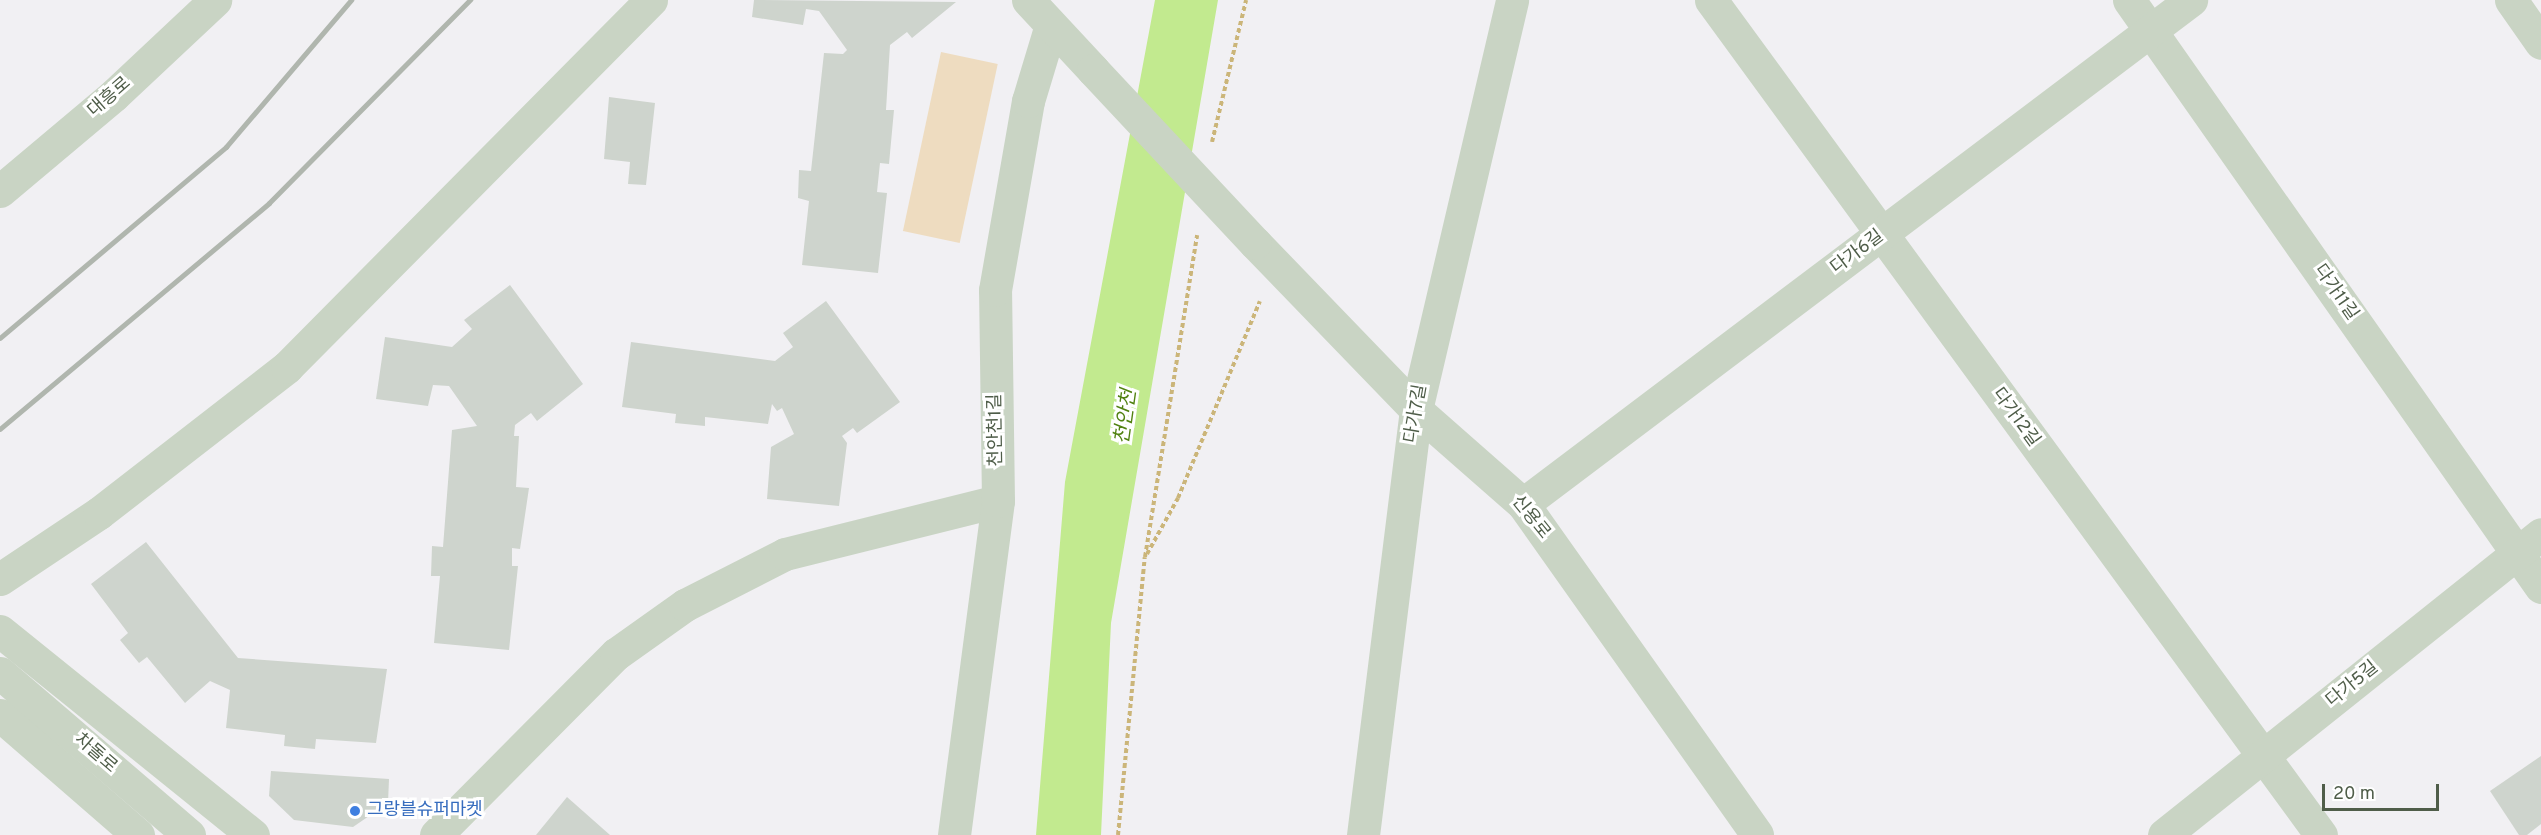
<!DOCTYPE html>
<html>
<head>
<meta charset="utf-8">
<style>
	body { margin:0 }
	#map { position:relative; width:2541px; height:835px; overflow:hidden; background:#f1f0f3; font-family:Overpass,"Noto Sans KR",sans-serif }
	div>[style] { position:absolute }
	.green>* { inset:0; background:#eedcc0; transform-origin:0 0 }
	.water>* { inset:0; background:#c2ea8f }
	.building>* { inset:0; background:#ced4cd }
	.path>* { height:4px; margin-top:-2px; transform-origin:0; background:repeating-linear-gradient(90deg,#cbb579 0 4.5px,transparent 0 7.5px) }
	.minor>* { height:33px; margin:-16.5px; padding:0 16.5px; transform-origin:16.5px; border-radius:16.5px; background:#c9d4c4 }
	.tertiary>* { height:33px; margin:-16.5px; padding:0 16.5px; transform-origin:16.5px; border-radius:16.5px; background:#c9d4c4 }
	.rail>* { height:4.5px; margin:-2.25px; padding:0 2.25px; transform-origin:2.25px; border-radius:2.25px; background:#b0b6ae }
	.tertiary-bridge>* { height:33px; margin:-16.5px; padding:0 16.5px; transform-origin:16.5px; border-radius:16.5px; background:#c9d4c4 }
	.dots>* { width:16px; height:16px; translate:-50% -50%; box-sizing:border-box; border:3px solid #fff; border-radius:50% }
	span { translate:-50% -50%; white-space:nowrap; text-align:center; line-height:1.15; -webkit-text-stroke:6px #fff; paint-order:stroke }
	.street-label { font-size:18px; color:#4f5d49 }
	.shop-label { font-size:18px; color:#366cbe }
	.left { translate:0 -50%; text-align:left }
	.water-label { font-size:20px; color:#518211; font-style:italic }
	.scale { position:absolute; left:2322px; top:784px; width:117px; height:27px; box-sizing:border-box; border:3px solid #4f5d49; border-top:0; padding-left:8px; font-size:18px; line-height:21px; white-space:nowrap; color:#4f5d49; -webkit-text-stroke:4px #fff; paint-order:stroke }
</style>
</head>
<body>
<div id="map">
	<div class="green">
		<div style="left:941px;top:52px;width:58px;height:183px;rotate:12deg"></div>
	</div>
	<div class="water">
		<div style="clip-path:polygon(1155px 0,1218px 0,1111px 623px,1101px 835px,1036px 835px,1065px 482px)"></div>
	</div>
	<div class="building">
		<div style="clip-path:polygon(754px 0,956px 2px,912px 38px,907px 32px,890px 45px,886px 110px,894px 110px,889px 164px,880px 163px,877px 192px,887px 193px,878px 273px,802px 265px,809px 201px,798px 198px,799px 170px,811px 171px,824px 53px,843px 54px,847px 50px,819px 11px,806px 9px,803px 25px,752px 17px)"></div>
		<div style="clip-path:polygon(609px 97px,655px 103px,646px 185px,628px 184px,630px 162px,604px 159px)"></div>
		<div style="clip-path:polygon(510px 285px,583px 384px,537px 421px,531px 413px,515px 425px,514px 436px,519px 436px,516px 487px,529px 488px,520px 549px,512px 548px,512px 566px,518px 566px,509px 650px,434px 643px,440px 576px,431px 576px,432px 546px,443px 547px,452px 430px,477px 426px,449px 386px,433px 385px,428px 406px,376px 399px,385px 337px,452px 347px,472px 329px,464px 320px)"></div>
		<div style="clip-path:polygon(826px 301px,900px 402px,857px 433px,853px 428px,842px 436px,847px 443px,839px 506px,767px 499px,771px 447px,794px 434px,782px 408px,777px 411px,772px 404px,768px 424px,705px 417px,705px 426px,675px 423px,676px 414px,622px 407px,631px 342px,775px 361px,793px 347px,783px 333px)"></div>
		<div style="clip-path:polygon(146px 542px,238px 658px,387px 669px,376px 743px,316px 739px,315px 749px,284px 746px,285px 735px,226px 728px,230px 690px,210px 681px,185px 703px,147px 657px,139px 663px,120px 640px,128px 633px,91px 584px)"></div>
		<div style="clip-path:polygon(2541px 756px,2541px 824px,2527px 835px,2519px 835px,2490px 791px)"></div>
		<div style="clip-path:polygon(271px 771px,389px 779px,388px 803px,353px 827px,294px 820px,269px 796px)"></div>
		<div style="clip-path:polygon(567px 797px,610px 835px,536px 835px)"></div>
	</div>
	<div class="path">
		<div style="left:1212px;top:142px;width:146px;rotate:-76.5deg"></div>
		<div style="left:1147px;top:554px;width:64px;rotate:-61deg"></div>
		<div style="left:1178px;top:498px;width:213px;rotate:-67.4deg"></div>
		<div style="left:1118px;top:835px;width:279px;rotate:-84.5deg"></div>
		<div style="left:1145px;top:557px;width:326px;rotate:-80.8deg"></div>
	</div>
	<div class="minor">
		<div style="left:1711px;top:0;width:1034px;rotate:53.85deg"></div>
		<div style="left:2129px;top:0;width:717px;rotate:54.94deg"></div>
		<div style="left:2511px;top:0;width:52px;rotate:55.1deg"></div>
		<div style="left:1523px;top:504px;width:837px;rotate:-37.03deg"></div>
		<div style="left:0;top:631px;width:325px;rotate:38.9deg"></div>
		<div style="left:0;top:715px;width:183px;rotate:41deg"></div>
		<div style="left:436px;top:835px;width:255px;rotate:-45.2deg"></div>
		<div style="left:616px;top:654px;width:85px;rotate:-35.4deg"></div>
		<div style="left:685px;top:605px;width:112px;rotate:-27deg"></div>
		<div style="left:785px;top:554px;width:219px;rotate:-14deg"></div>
		<div style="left:954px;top:835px;width:337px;rotate:-82.5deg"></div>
		<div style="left:998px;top:501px;width:211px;rotate:-90.8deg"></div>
		<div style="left:995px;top:290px;width:192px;rotate:-80.1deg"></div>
		<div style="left:1028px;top:101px;width:76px;rotate:-73.2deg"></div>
		<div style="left:1363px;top:835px;width:428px;rotate:-82.9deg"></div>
		<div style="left:1416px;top:410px;width:421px;rotate:-76.8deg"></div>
		<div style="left:2164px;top:835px;width:482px;rotate:-38.6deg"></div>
	</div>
	<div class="tertiary">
		<div style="left:1028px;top:0;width:96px;rotate:47.1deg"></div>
		<div style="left:0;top:191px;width:149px;rotate:-40.1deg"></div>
		<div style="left:114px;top:95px;width:139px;rotate:-43.2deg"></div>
		<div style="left:1255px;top:243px;width:232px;rotate:46deg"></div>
		<div style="left:1416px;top:410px;width:142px;rotate:41.3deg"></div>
		<div style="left:1523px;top:504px;width:405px;rotate:54.7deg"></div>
		<div style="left:0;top:579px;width:119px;rotate:-33.7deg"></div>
		<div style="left:99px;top:513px;width:238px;rotate:-37.8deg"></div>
		<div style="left:287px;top:367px;width:517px;rotate:-45.24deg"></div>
		<div style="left:0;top:673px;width:249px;rotate:40.6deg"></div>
	</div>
	<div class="rail">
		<div style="left:0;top:338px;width:296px;rotate:-40.2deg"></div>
		<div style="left:226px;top:147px;width:193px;rotate:-49.6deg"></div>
		<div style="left:0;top:429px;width:351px;rotate:-40deg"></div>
		<div style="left:269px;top:203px;width:286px;rotate:-45.3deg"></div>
	</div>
	<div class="tertiary-bridge">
		<div style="left:1093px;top:70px;width:237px;rotate:46.9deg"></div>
	</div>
	<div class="dots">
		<div style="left:355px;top:811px;background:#3f7fe0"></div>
	</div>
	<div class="street-label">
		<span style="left:110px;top:98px;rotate:-41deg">대흥로</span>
		<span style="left:1858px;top:253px;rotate:-37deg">다가6길</span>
		<span style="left:2335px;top:293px;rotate:55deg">다가11길</span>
		<span style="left:1417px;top:414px;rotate:-80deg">다가7길</span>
		<span style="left:2015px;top:418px;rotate:54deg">다가12길</span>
		<span style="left:997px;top:430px;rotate:-91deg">천안천1길</span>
		<span style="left:1530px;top:518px;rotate:51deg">신용로</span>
		<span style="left:2353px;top:685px;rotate:-39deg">다가5길</span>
		<span style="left:95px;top:754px;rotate:41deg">차돌로</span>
	</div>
	<div class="shop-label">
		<span class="left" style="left:367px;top:811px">그랑블슈퍼마켓</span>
	</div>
	<div class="water-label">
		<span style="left:1127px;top:417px;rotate:-82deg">천안천</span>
	</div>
	<div class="scale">20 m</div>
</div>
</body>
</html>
